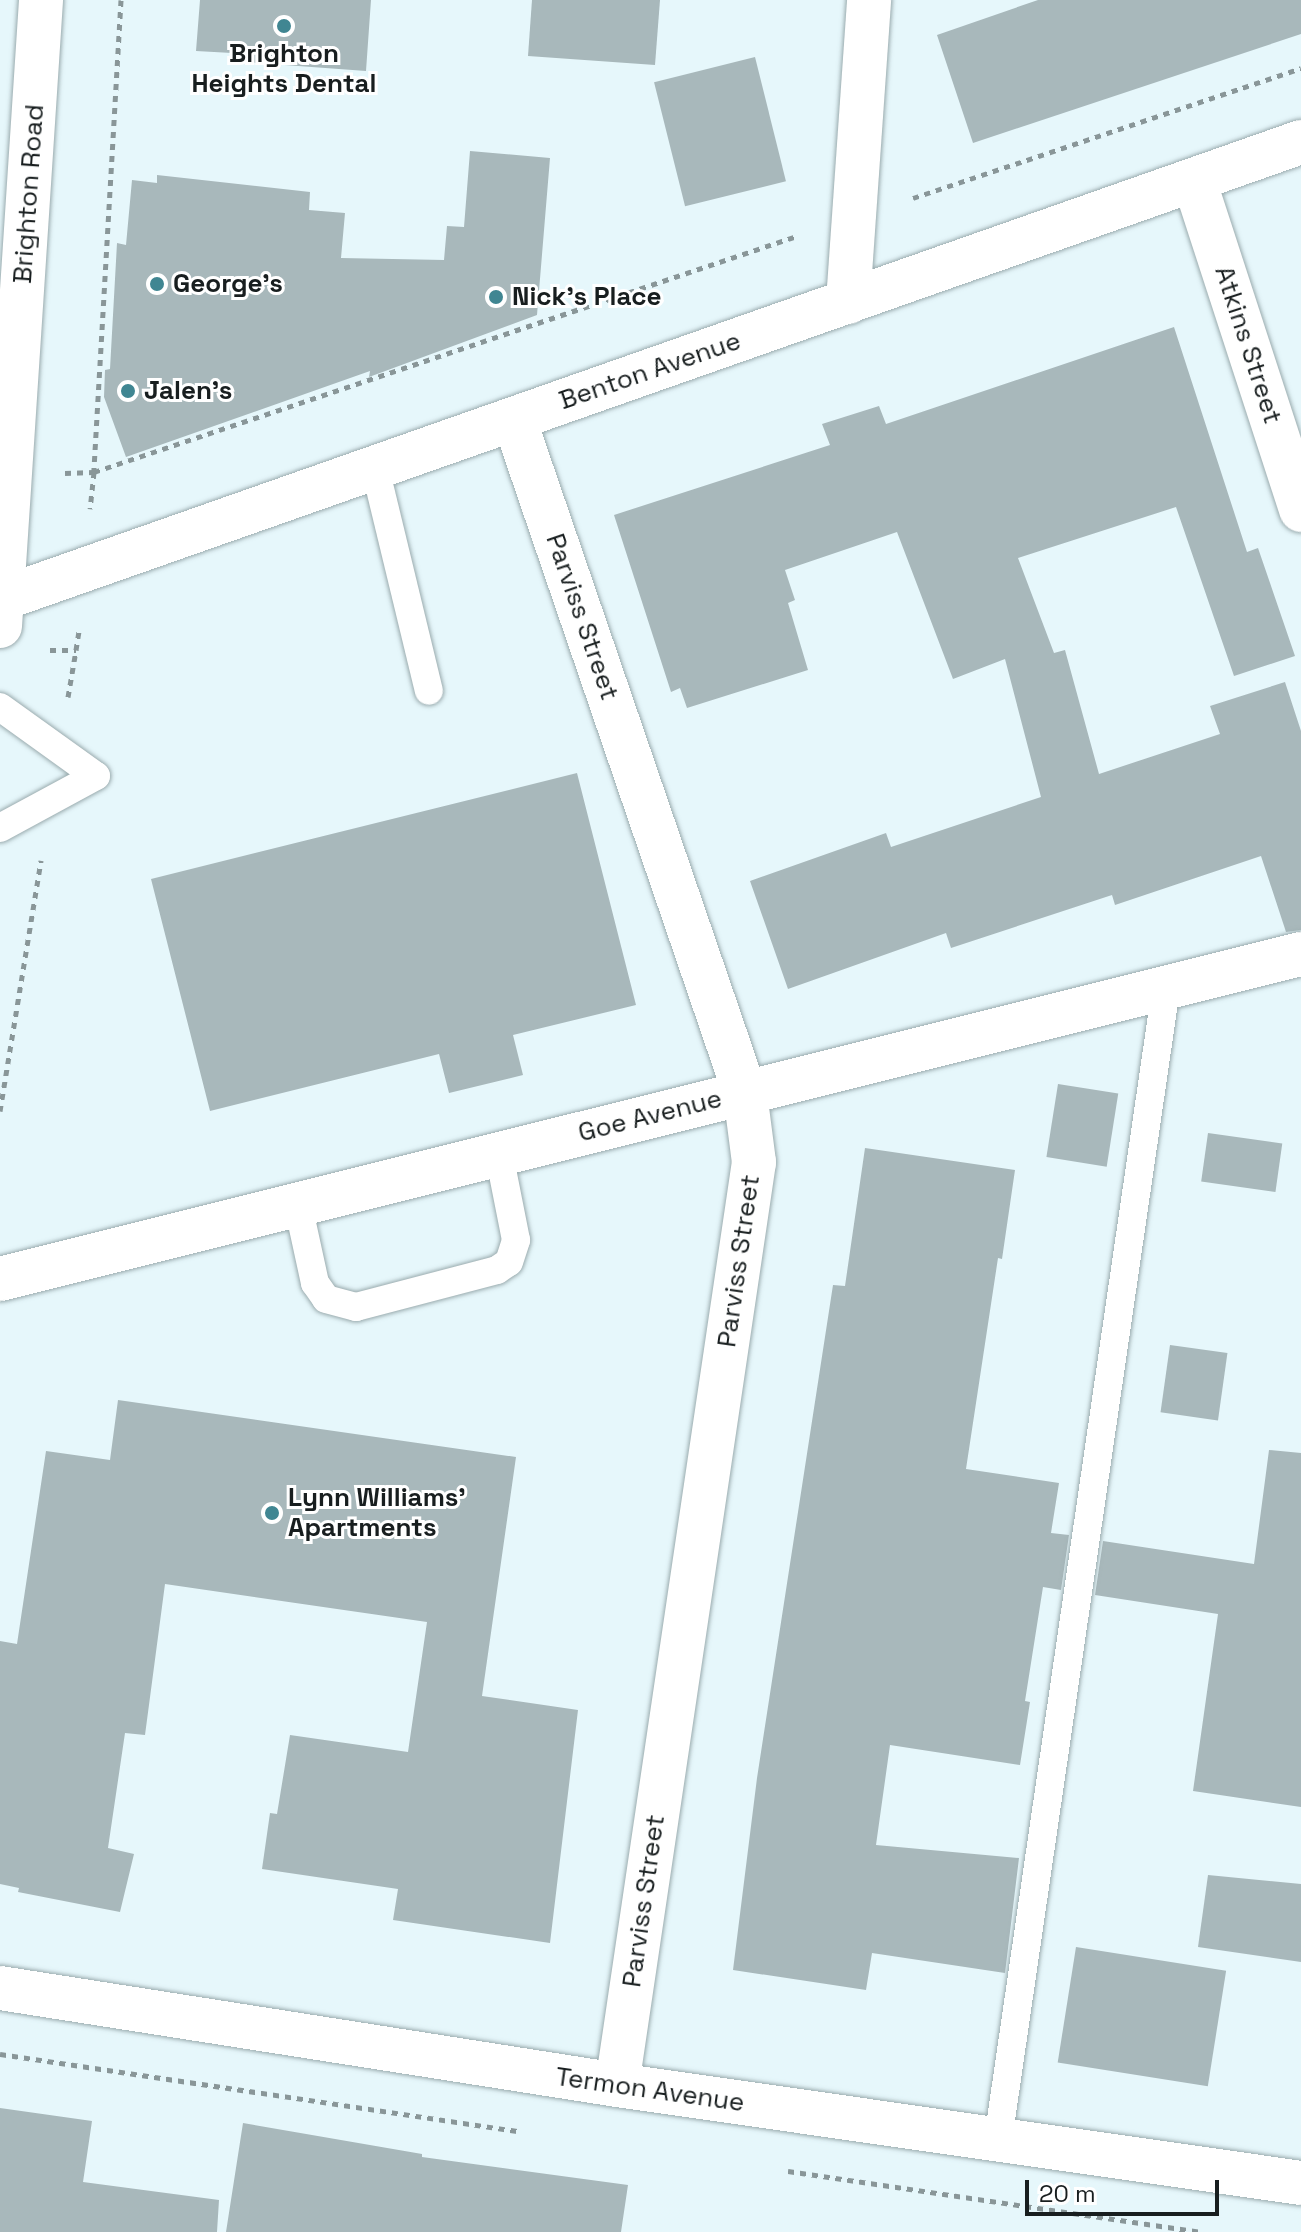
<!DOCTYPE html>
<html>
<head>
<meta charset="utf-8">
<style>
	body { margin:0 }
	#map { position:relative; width:1301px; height:2232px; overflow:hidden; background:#e6f7fb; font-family:"Space Grotesk",sans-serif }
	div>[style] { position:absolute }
	.building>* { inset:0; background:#a8b8bb; transform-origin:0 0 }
	.path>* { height:5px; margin-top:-2.5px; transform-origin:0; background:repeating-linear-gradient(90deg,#899698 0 6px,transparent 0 12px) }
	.roads { filter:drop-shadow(0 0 2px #9aabae) drop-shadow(0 0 2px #9aabae) }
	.service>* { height:28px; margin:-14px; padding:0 14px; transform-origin:14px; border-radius:14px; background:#fff }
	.minor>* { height:44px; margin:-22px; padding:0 22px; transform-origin:22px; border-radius:22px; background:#fff }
	.tertiary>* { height:44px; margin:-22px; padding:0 22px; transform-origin:22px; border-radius:22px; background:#fff }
	.primary>* { height:44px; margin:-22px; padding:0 22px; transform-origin:22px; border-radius:22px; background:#fff }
	.dots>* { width:22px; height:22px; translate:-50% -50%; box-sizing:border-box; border:4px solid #fff; border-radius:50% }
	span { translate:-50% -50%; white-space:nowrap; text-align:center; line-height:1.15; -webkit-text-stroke:6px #fff; paint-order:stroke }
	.poi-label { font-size:26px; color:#181e1f; font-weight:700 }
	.left { translate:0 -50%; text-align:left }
	.street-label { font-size:26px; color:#181e1f }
	.scale { position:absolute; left:1025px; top:2180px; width:194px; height:36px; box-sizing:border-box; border:4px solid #181e1f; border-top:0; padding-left:10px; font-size:24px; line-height:28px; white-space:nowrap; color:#181e1f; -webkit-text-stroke:6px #fff; paint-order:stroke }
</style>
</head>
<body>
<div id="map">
	<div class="building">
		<div style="clip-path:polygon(200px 0,371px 0,366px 71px,232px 61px,232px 53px,196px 51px)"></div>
		<div style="clip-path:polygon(532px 0,660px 0,655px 65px,528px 56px)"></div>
		<div style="clip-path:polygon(1038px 0,1301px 0,1301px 34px,973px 143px,937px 35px)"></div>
		<div style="left:755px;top:57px;width:128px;height:104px;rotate:76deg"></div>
		<div style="clip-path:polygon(470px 151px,550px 158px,537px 315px,369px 377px,370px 371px,126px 457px,104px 397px,105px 370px,110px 369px,117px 243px,126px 245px,132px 180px,157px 183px,157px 175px,310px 192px,309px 210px,345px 213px,341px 258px,444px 260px,447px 226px,464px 227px)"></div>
		<div style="clip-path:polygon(1174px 327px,1247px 552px,1258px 548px,1295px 656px,1234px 676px,1176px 507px,1018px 558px,1054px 653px,1065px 650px,1099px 774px,1220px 734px,1210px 706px,1285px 682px,1301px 731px,1301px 930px,1286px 932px,1261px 856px,1115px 905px,1112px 895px,951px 948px,946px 933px,788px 989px,750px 881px,886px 833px,891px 847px,1041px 797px,1005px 659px,953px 679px,897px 532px,785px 570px,795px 600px,788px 603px,808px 670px,687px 708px,680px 688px,671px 692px,614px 515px,830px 445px,822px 424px,879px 406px,886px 424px)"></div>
		<div style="clip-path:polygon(577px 773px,636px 1005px,513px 1035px,523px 1075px,449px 1093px,439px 1054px,210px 1111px,151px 879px)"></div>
		<div style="left:1058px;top:1084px;width:61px;height:74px;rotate:9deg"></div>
		<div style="left:1208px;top:1133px;width:75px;height:49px;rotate:8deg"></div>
		<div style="clip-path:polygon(865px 1148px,1015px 1170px,1002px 1259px,998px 1258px,966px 1469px,1059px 1483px,1051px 1533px,1069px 1535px,1061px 1590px,1043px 1587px,1025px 1701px,1030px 1702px,1020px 1765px,890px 1745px,876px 1845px,1019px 1858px,1005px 1973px,872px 1953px,866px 1990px,733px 1970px,757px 1778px,833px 1285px,845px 1286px)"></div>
		<div style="left:1170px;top:1345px;width:58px;height:68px;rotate:8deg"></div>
		<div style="clip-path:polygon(118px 1400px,516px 1457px,482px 1696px,578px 1710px,550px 1943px,393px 1920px,398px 1889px,262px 1869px,270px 1813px,277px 1814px,290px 1735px,408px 1752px,427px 1622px,165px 1584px,145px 1735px,125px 1733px,108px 1848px,134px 1854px,120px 1912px,18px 1892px,19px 1888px,0 1884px,0 1641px,17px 1644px,46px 1451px,110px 1460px)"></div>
		<div style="clip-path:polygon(1269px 1450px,1301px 1453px,1301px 1807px,1193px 1791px,1218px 1614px,1095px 1595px,1103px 1541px,1254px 1564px)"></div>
		<div style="clip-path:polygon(1208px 1875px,1301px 1884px,1301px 1962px,1198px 1947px)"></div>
		<div style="left:1076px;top:1947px;width:152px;height:117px;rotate:9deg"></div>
		<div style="clip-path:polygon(0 2108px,92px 2121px,83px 2182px,219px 2200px,217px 2232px,0 2232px)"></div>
		<div style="clip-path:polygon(243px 2123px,422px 2154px,422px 2157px,628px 2185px,621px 2232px,226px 2232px)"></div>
	</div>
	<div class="path">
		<div style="left:121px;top:0;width:473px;rotate:93.3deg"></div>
		<div style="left:94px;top:472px;width:742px;rotate:-18.56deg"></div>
		<div style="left:913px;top:198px;width:409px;rotate:-18.5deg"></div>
		<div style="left:65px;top:473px;width:29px;rotate:-2deg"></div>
		<div style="left:94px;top:472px;width:37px;rotate:96deg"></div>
		<div style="left:50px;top:650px;width:26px"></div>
		<div style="left:76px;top:650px;width:19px;rotate:-81deg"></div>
		<div style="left:68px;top:697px;width:48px;rotate:-80.3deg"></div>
		<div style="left:0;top:1111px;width:254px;rotate:-80.7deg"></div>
		<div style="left:0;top:2054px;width:523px;rotate:8.47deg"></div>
		<div style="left:788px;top:2171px;width:418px;rotate:8.4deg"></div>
	</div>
	<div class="roads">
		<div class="service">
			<div style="left:375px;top:468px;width:229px;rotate:76.4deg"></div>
			<div style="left:0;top:707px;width:118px;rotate:35.7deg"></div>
			<div style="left:96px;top:776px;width:109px;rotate:151.6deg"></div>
			<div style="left:298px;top:1205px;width:80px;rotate:77.7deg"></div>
			<div style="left:315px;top:1283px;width:19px;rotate:55deg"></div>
			<div style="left:326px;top:1299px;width:31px;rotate:15deg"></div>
			<div style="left:356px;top:1307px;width:146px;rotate:-14.7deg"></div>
			<div style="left:497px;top:1270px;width:14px;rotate:-34deg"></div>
			<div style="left:509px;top:1262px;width:23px;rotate:-72deg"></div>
			<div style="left:516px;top:1240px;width:88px;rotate:-101.2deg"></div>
			<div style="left:998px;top:2140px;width:1164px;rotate:-81.7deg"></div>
		</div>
		<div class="minor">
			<div style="left:1194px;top:180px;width:347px;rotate:72deg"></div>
			<div style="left:848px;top:302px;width:303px;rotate:-86deg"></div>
			<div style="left:514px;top:419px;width:712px;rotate:71.08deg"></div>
			<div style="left:745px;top:1093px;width:70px;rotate:82.6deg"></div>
			<div style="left:754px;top:1162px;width:933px;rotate:98.44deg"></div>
			<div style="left:0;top:1279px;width:1341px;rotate:-14.03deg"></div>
			<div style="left:0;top:1988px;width:625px;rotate:8.93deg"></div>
			<div style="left:617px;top:2085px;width:691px;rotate:8.15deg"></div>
		</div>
		<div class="tertiary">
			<div style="left:0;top:626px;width:627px;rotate:-86.25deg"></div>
		</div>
		<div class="primary">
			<div style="left:0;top:596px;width:4px;rotate:27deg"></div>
			<div style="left:4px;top:598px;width:1375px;rotate:-19.37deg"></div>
		</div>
	</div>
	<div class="dots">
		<div style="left:284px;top:26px;background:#408692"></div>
		<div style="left:157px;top:284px;background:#408692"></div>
		<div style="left:496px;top:297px;background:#408692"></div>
		<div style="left:128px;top:391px;background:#408692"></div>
		<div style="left:272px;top:1513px;background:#408692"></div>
	</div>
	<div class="poi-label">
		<span style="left:284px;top:69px">Brighton<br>Heights Dental</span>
		<span class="left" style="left:173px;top:284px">George's</span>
		<span class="left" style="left:512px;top:297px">Nick's Place</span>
		<span class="left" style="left:144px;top:391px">Jalen's</span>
		<span class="left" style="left:288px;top:1513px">Lynn Williams'<br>Apartments</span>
	</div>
	<div class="street-label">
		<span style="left:29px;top:194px;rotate:-86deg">Brighton Road</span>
		<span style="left:1248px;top:345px;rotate:72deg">Atkins Street</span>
		<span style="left:650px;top:371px;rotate:-19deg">Benton Avenue</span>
		<span style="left:582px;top:617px;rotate:71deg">Parviss Street</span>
		<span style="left:650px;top:1116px;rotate:-14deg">Goe Avenue</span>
		<span style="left:739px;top:1261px;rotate:-82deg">Parviss Street</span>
		<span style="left:644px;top:1901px;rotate:-82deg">Parviss Street</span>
		<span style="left:650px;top:2090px;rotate:8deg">Termon Avenue</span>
	</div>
	<div class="scale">20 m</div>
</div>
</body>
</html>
